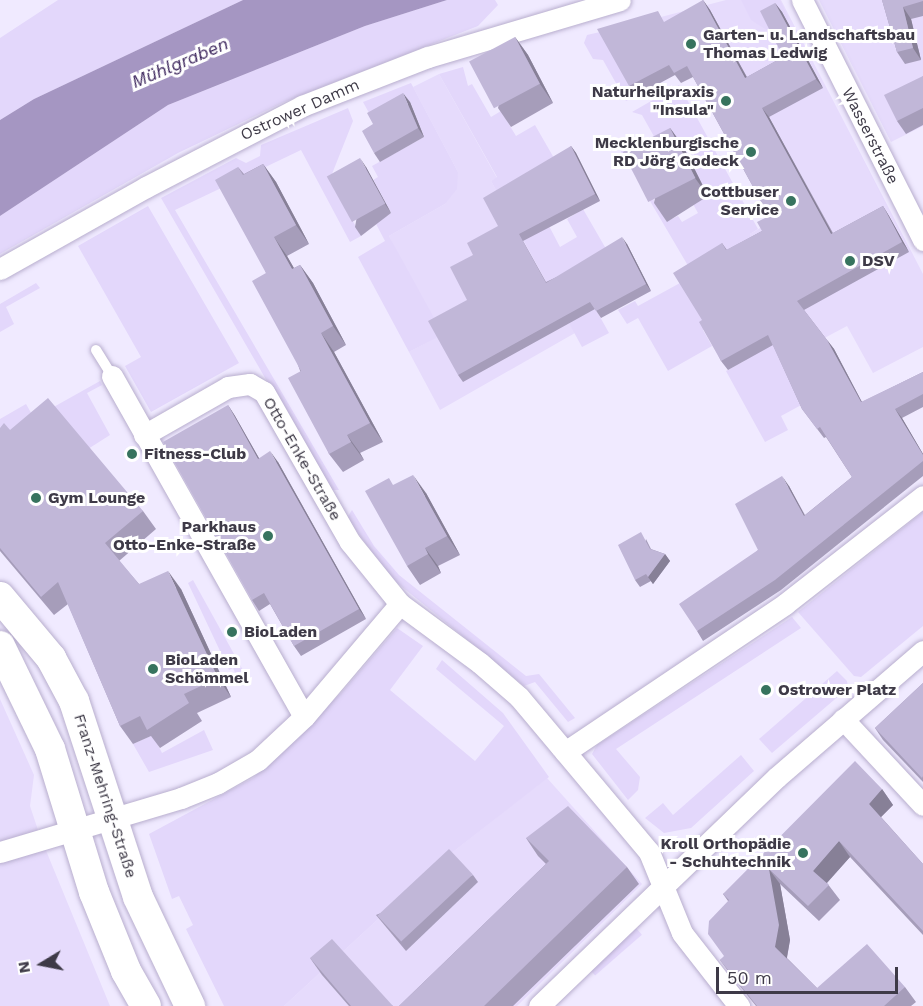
<!DOCTYPE html>
<html>
<head>
<meta charset="utf-8">
<style>
	body { margin:0 }
	#map { position:relative; width:923px; height:1006px; overflow:hidden; background:#f0eaff; font-family:"Work Sans",sans-serif }
	div>[style] { position:absolute }
	.built>* { inset:0; background:#e6dbfc }
	.green>* { inset:0; background:#e3d7fb; transform-origin:0 0 }
	.water>* { inset:0; background:#a596c2 }
	.roads { filter:drop-shadow(0 0 2px #b8aece) drop-shadow(0 0 2px #b8aece) }
	.lane>* { height:10px; margin:-5px; padding:0 5px; transform-origin:5px; border-radius:5px; background:#fff }
	.street>* { height:21px; margin:-10.5px; padding:0 10.5px; transform-origin:10.5px; border-radius:10.5px; background:#fff }
	.secondary>* { height:30px; margin:-15px; padding:0 15px; transform-origin:15px; border-radius:15px; background:#fff }
	.wall>* { inset:0; background:#a69dba }
	.shaded-wall>* { inset:0; background:#878097 }
	.building>* { inset:0; background:#c1b7d8; transform-origin:0 0 }
	.dots>* { width:16px; height:16px; translate:-50% -50%; box-sizing:border-box; border:3px solid #fff; border-radius:50% }
	span { translate:-50% -50%; white-space:nowrap; text-align:center; line-height:1.15; -webkit-text-stroke:6px #fff; paint-order:stroke }
	.poi-label { font-size:16px; color:#3e3a47; font-weight:700 }
	.left { translate:0 -50%; text-align:left }
	.right { translate:-100% -50%; text-align:right }
	.street-label { font-size:16px; color:#3e3a47 }
	.water-label { font-size:18px; color:#3a235b; font-style:italic }
	.north { position:absolute; left:12px; top:934px; width:60px; height:60px; -webkit-text-stroke:4px #fff; paint-order:stroke; rotate:260deg; font-size:16px; font-weight:700; line-height:24px; text-align:center; color:#3e3a47 }
	.north::after { content:''; display:block; margin:auto; width:21px; height:27px; background:#3e3a47; clip-path:polygon(50% 0,100% 100%,50% 72%,0 100%) }
	.scale { position:absolute; left:716px; top:967px; width:182px; height:27px; box-sizing:border-box; border:3px solid #3e3a47; border-top:0; padding-left:8px; font-size:18px; line-height:21px; white-space:nowrap; color:#3e3a47; -webkit-text-stroke:4px #fff; paint-order:stroke }
</style>
</head>
<body>
<div id="map">
	<div class="built">
		<div style="clip-path:polygon(726px 0,781px 0,923px 274px,923px 347px,873px 373px,847px 326px,815px 343px,757px 247px,750px 234px,772px 221px,661px 17px)"></div>
		<div style="clip-path:polygon(819px 0,923px 0,923px 126px,891px 142px)"></div>
		<div style="clip-path:polygon(439px 74px,497px 178px,491px 181px,575px 333px,440px 410px,409px 352px,437px 337px,389px 236px,445px 204px,458px 172px,413px 87px)"></div>
		<div style="clip-path:polygon(0 699px,34px 775px,30px 806px,40px 836px,110px 1006px,0 1006px)"></div>
		<div style="clip-path:polygon(547px 778px,642px 884px,517px 1006px,284px 1006px,440px 862px)"></div>
	</div>
	<div class="green">
		<div style="clip-path:polygon(58px 0,243px 0,34px 99px,0 120px,0 38px)"></div>
		<div style="clip-path:polygon(447px 0,495px 0,498px 5px,478px 26px,284px 102px,178px 153px,0 254px,0 216px,168px 105px,365px 26px)"></div>
		<div style="clip-path:polygon(741px 0,780px 0,789px 19px,767px 30px,751px 20px)"></div>
		<div style="clip-path:polygon(600px 32px,636px 96px,626px 101px,603px 60px,593px 59px,584px 43px,587px 35px)"></div>
		<div style="clip-path:polygon(463px 67px,468px 86px,472px 84px,491px 117px,501px 111px,516px 136px,535px 125px,558px 165px,549px 226px,560px 247px,577px 237px,567px 219px,583px 209px,609px 254px,585px 290px,609px 333px,582px 347px,491px 181px,497px 177px,439px 74px)"></div>
		<div style="clip-path:polygon(411px 83px,458px 172px,457px 189px,445px 204px,389px 236px,438px 325px,438px 337px,409px 352px,358px 257px,385px 241px,375px 222px,391px 213px,373px 180px,378px 177px,372px 166px,424px 137px,410px 102px,374px 122px,363px 102px)"></div>
		<div style="clip-path:polygon(679px 85px,758px 229px,750px 234px,757px 247px,805px 403px,781px 416px,788px 430px,765px 442px,726px 371px,744px 361px,620px 150px,639px 139px,654px 165px,638px 175px,667px 221px,678px 216px,682px 222px,698px 213px,693px 204px,690px 165px,697px 160px,688px 144px,665px 156px,642px 115px,632px 112px)"></div>
		<div style="clip-path:polygon(348px 108px,353px 121px,330px 179px,361px 236px,350px 242px,301px 150px,175px 210px,339px 490px,330px 490px,161px 198px,236px 158px,246px 163px,260px 156px,261px 145px)"></div>
		<div style="clip-path:polygon(148px 206px,239px 363px,151px 412px,125px 366px,141px 357px,78px 246px)"></div>
		<div style="clip-path:polygon(36px 283px,40px 288px,6px 307px,14px 324px,0 332px,0 304px)"></div>
		<div style="clip-path:polygon(680px 283px,708px 326px,703px 330px,712px 346px,668px 371px,638px 318px,627px 324px,618px 310px,635px 301px,638px 306px)"></div>
		<div style="clip-path:polygon(100px 381px,102px 385px,87px 393px,110px 435px,88px 449px,0 445px,0 419px,26px 404px,34px 418px)"></div>
		<div style="clip-path:polygon(352px 510px,374px 546px,399px 575px,526px 676px,539px 674px,575px 718px,568px 722px,535px 682px,524px 686px,390px 577px,347px 518px)"></div>
		<div style="clip-path:polygon(923px 512px,923px 626px,861px 677px,854px 676px,798px 612px)"></div>
		<div style="clip-path:polygon(193px 580px,249px 681px,241px 686px,233px 668px,229px 670px,188px 583px)"></div>
		<div style="clip-path:polygon(792px 617px,801px 628px,616px 749px,640px 777px,638px 790px,628px 800px,592px 754px,597px 745px)"></div>
		<div style="clip-path:polygon(397px 628px,423px 646px,390px 690px,475px 761px,504px 726px,436px 669px,442px 660px,503px 713px,549px 777px,440px 862px,284px 1006px,224px 1006px,186px 929px,193px 925px,179px 896px,172px 899px,149px 834px,253px 778px,341px 693px)"></div>
		<div style="clip-path:polygon(837px 671px,847px 681px,848px 688px,772px 753px,759px 739px)"></div>
		<div style="clip-path:polygon(204px 730px,213px 750px,149px 772px,133px 744px,153px 735px,162px 753px)"></div>
		<div style="clip-path:polygon(741px 755px,754px 771px,691px 828px,664px 833px,645px 818px,663px 803px,673px 815px)"></div>
		<div style="left:636px;top:928px;width:9px;height:62px;rotate:49deg"></div>
	</div>
	<div class="water">
		<div style="clip-path:polygon(243px 0,447px 0,365px 26px,168px 105px,0 216px,0 120px,34px 99px)"></div>
	</div>
	<div class="roads">
		<div class="lane">
			<div style="left:96px;top:350px;width:31px;rotate:58deg"></div>
		</div>
		<div class="street">
			<div style="left:802px;top:0;width:269px;rotate:63.2deg"></div>
			<div style="left:0;top:269px;width:167px;rotate:-29.3deg"></div>
			<div style="left:146px;top:187px;width:176px;rotate:-27.4deg"></div>
			<div style="left:302px;top:106px;width:135px;rotate:-21.3deg"></div>
			<div style="left:428px;top:57px;width:200px;rotate:-16.5deg"></div>
			<div style="left:112px;top:376px;width:391px;rotate:60.6deg"></div>
			<div style="left:144px;top:435px;width:97px;rotate:-29.7deg"></div>
			<div style="left:228px;top:387px;width:22px;rotate:-8deg"></div>
			<div style="left:250px;top:384px;width:16px;rotate:30deg"></div>
			<div style="left:264px;top:392px;width:173px;rotate:60.2deg"></div>
			<div style="left:350px;top:542px;width:80px;rotate:51.1deg"></div>
			<div style="left:400px;top:604px;width:99px;rotate:36.4deg"></div>
			<div style="left:480px;top:663px;width:52px;rotate:41.1deg"></div>
			<div style="left:519px;top:697px;width:65px;rotate:50deg"></div>
			<div style="left:561px;top:747px;width:137px;rotate:50deg"></div>
			<div style="left:649px;top:852px;width:87px;rotate:67.8deg"></div>
			<div style="left:682px;top:933px;width:93px;rotate:52deg"></div>
			<div style="left:843px;top:719px;width:117px;rotate:47.1deg"></div>
			<div style="left:565px;top:752px;width:265px;rotate:-33.9deg"></div>
			<div style="left:785px;top:604px;width:175px;rotate:-38deg"></div>
			<div style="left:0;top:852px;width:189px;rotate:-16.6deg"></div>
			<div style="left:181px;top:798px;width:40px;rotate:-22deg"></div>
			<div style="left:218px;top:783px;width:46px;rotate:-29.9deg"></div>
			<div style="left:258px;top:760px;width:63px;rotate:-43.1deg"></div>
			<div style="left:304px;top:717px;width:148px;rotate:-49.7deg"></div>
			<div style="left:539px;top:1006px;width:330px;rotate:-43.9deg"></div>
			<div style="left:777px;top:777px;width:193px;rotate:-40.8deg"></div>
		</div>
		<div class="secondary">
			<div style="left:0;top:597px;width:80px;rotate:50.1deg"></div>
			<div style="left:51px;top:658px;width:49px;rotate:61.9deg"></div>
			<div style="left:74px;top:701px;width:206px;rotate:71.9deg"></div>
			<div style="left:138px;top:897px;width:121px;rotate:64.5deg"></div>
			<div style="left:0;top:646px;width:114px;rotate:64.1deg"></div>
			<div style="left:50px;top:749px;width:150px;rotate:72.9deg"></div>
			<div style="left:94px;top:892px;width:85px;rotate:67.9deg"></div>
			<div style="left:126px;top:971px;width:40px;rotate:60.3deg"></div>
		</div>
	</div>
	<div class="wall">
		<div style="clip-path:polygon(703px 0,710px 10px,747px 77px,783px 57px,775px 3px,782px 12px,823px 88px,769px 117px,833px 233px,883px 206px,889px 216px,909px 252px,804px 310px,834px 349px,862px 402px,923px 372px,923px 407px,902px 418px,923px 454px,923px 476px,781px 590px,703px 641px,697px 631px,758px 550px,789px 486px,805px 515px,852px 477px,826px 437px,824px 438px,802px 409px,773px 345px,728px 370px,721px 361px,702px 320px,722px 243px,727px 250px,762px 231px,769px 216px,693px 77px,681px 83px,675px 75px,636px 96px,629px 86px)"></div>
		<div style="clip-path:polygon(882px 0,923px 0,923px 16px,911px 19px,921px 60px,905px 64px,897px 52px)"></div>
		<div style="clip-path:polygon(515px 37px,528px 55px,553px 103px,511px 127px,498px 108px)"></div>
		<div style="clip-path:polygon(923px 76px,923px 125px,906px 134px,897px 121px)"></div>
		<div style="clip-path:polygon(410px 102px,424px 137px,380px 162px,374px 153px)"></div>
		<div style="clip-path:polygon(670px 128px,683px 146px,708px 196px,667px 222px,654px 203px)"></div>
		<div style="clip-path:polygon(571px 146px,576px 153px,600px 201px,523px 241px,546px 282px,627px 244px,651px 291px,601px 318px,595px 309px,463px 382px,458px 375px,473px 255px)"></div>
		<div style="clip-path:polygon(263px 164px,276px 182px,309px 244px,287px 256px,294px 268px,300px 265px,313px 283px,346px 345px,334px 352px,383px 442px,360px 453px,364px 460px,343px 472px,329px 454px,266px 273px,238px 167px,244px 174px)"></div>
		<div style="clip-path:polygon(366px 167px,391px 213px,361px 236px,355px 227px)"></div>
		<div style="clip-path:polygon(228px 405px,235px 416px,259px 458px,278px 462px,366px 619px,301px 656px,294px 646px,270px 604px,259px 611px,252px 600px)"></div>
		<div style="clip-path:polygon(0 428px,10px 430px,143px 511px,156px 529px,119px 561px,139px 584px,181px 589px,231px 697px,197px 713px,202px 721px,160px 748px,151px 736px,133px 744px,120px 726px,68px 604px,54px 615px,0 551px)"></div>
		<div style="clip-path:polygon(426px 493px,460px 555px,438px 566px,441px 573px,420px 585px,407px 566px)"></div>
		<div style="clip-path:polygon(646px 539px,651px 549px,665px 554px,670px 561px,653px 584px,651px 581px,640px 587px,635px 580px)"></div>
		<div style="clip-path:polygon(923px 683px,923px 782px,883px 740px,875px 728px)"></div>
		<div style="clip-path:polygon(882px 789px,893px 805px,881px 817px,923px 864px,923px 935px,850px 857px,827px 883px,840px 900px,819px 921px,780px 884px,790px 940px,787px 958px,817px 988px,905px 987px,916px 1002px,911px 1006px,756px 1006px,731px 975px,720px 960px,724px 957px,728px 901px,723px 894px)"></div>
		<div style="clip-path:polygon(526px 838px,627px 867px,639px 884px,513px 1006px,399px 1006px,546px 864px,538px 856px)"></div>
		<div style="clip-path:polygon(473px 875px,478px 882px,406px 951px,376px 915px)"></div>
		<div style="clip-path:polygon(310px 958px,393px 1006px,349px 1006px,322px 975px)"></div>
	</div>
	<div class="shaded-wall">
		<div style="clip-path:polygon(703px 0,710px 10px,752px 87px,745px 78px)"></div>
		<div style="clip-path:polygon(775px 3px,782px 12px,823px 88px,816px 79px)"></div>
		<div style="clip-path:polygon(903px 7px,911px 19px,921px 60px,913px 48px)"></div>
		<div style="clip-path:polygon(515px 37px,528px 55px,553px 103px,540px 84px)"></div>
		<div style="clip-path:polygon(403px 93px,410px 102px,424px 137px,418px 128px)"></div>
		<div style="clip-path:polygon(762px 108px,769px 117px,838px 244px,831px 234px)"></div>
		<div style="clip-path:polygon(670px 128px,683px 146px,708px 196px,695px 178px)"></div>
		<div style="clip-path:polygon(571px 146px,576px 153px,600px 201px,595px 194px)"></div>
		<div style="clip-path:polygon(360px 158px,366px 167px,391px 213px,385px 204px)"></div>
		<div style="clip-path:polygon(263px 164px,276px 182px,309px 244px,296px 225px)"></div>
		<div style="clip-path:polygon(883px 206px,889px 216px,909px 252px,902px 242px)"></div>
		<div style="clip-path:polygon(274px 237px,287px 256px,305px 288px,292px 269px)"></div>
		<div style="clip-path:polygon(622px 237px,627px 244px,651px 291px,646px 284px)"></div>
		<div style="clip-path:polygon(300px 265px,313px 283px,346px 345px,333px 326px)"></div>
		<div style="clip-path:polygon(321px 333px,334px 352px,383px 442px,370px 423px)"></div>
		<div style="clip-path:polygon(827px 340px,834px 349px,867px 412px,861px 402px)"></div>
		<div style="clip-path:polygon(228px 405px,235px 416px,265px 469px,258px 459px)"></div>
		<div style="clip-path:polygon(895px 409px,902px 418px,923px 454px,923px 455px)"></div>
		<div style="clip-path:polygon(347px 435px,360px 453px,364px 460px,351px 442px)"></div>
		<div style="clip-path:polygon(270px 451px,278px 462px,366px 619px,359px 609px)"></div>
		<div style="clip-path:polygon(413px 475px,426px 493px,460px 555px,447px 536px)"></div>
		<div style="clip-path:polygon(782px 476px,789px 486px,810px 526px,804px 516px)"></div>
		<div style="clip-path:polygon(425px 548px,438px 566px,441px 573px,428px 554px)"></div>
		<div style="clip-path:polygon(665px 554px,670px 561px,653px 584px,648px 577px)"></div>
		<div style="clip-path:polygon(168px 571px,181px 589px,231px 697px,218px 678px)"></div>
		<div style="clip-path:polygon(882px 789px,893px 805px,879px 819px,869px 804px)"></div>
		<div style="clip-path:polygon(839px 841px,850px 857px,824px 886px,813px 871px)"></div>
		<div style="clip-path:polygon(769px 869px,780px 884px,790px 940px,786px 962px,775px 947px)"></div>
	</div>
	<div class="building">
		<div style="clip-path:polygon(703px 0,745px 78px,783px 57px,760px 11px,775px 3px,816px 79px,762px 108px,831px 234px,883px 206px,902px 242px,797px 301px,827px 340px,861px 402px,923px 372px,923px 394px,895px 409px,923px 455px,923px 461px,775px 580px,697px 631px,679px 604px,758px 550px,735px 504px,782px 476px,804px 516px,852px 477px,820px 427px,817px 429px,802px 409px,768px 335px,721px 361px,699px 322px,702px 320px,673px 273px,722px 243px,726px 250px,762px 231px,757px 222px,769px 216px,687px 66px,674px 73px,669px 65px,629px 86px,597px 29px,658px 11px,664px 22px)"></div>
		<div style="clip-path:polygon(882px 0,923px 0,923px 1px,903px 7px,913px 48px,897px 52px)"></div>
		<div style="left:515px;top:37px;width:53px;height:52px;rotate:62deg"></div>
		<div style="clip-path:polygon(923px 76px,923px 108px,897px 121px,884px 95px)"></div>
		<div style="clip-path:polygon(403px 93px,418px 128px,374px 153px,362px 131px,373px 124px,367px 113px)"></div>
		<div style="left:670px;top:128px;width:56px;height:53px;rotate:63deg"></div>
		<div style="clip-path:polygon(571px 146px,595px 194px,519px 234px,546px 283px,622px 237px,646px 284px,596px 311px,590px 302px,458px 375px,428px 321px,467px 300px,450px 267px,473px 255px,467px 243px,498px 226px,483px 198px)"></div>
		<div style="left:360px;top:158px;width:52px;height:38px;rotate:61deg"></div>
		<div style="clip-path:polygon(263px 164px,296px 225px,274px 237px,292px 269px,300px 265px,333px 326px,321px 333px,370px 423px,347px 435px,351px 442px,329px 454px,288px 378px,301px 371px,252px 281px,266px 273px,215px 180px,238px 167px,243px 175px)"></div>
		<div style="clip-path:polygon(48px 398px,143px 511px,105px 543px,139px 584px,168px 571px,218px 678px,184px 694px,189px 703px,147px 730px,140px 716px,120px 726px,58px 582px,41px 597px,0 548px,0 428px,4px 423px,10px 430px)"></div>
		<div style="clip-path:polygon(228px 405px,258px 459px,270px 451px,359px 609px,294px 646px,264px 593px,252px 600px,163px 442px)"></div>
		<div style="clip-path:polygon(413px 475px,447px 536px,425px 548px,428px 554px,407px 566px,365px 491px,389px 478px,393px 485px)"></div>
		<div style="clip-path:polygon(641px 532px,650px 549px,665px 554px,648px 577px,646px 574px,635px 580px,618px 545px)"></div>
		<div style="clip-path:polygon(923px 683px,923px 776px,922px 778px,875px 728px)"></div>
		<div style="clip-path:polygon(855px 761px,882px 789px,869px 804px,923px 864px,923px 931px,839px 841px,813px 871px,829px 885px,808px 906px,769px 869px,779px 925px,775px 947px,817px 988px,867px 944px,905px 987px,884px 1006px,757px 1006px,720px 960px,724px 956px,708px 934px,709px 921px,729px 900px,723px 894px)"></div>
		<div style="clip-path:polygon(568px 806px,627px 867px,484px 1006px,399px 1006px,549px 861px,526px 838px)"></div>
		<div style="left:449px;top:849px;width:35px;height:98px;rotate:47deg"></div>
		<div style="clip-path:polygon(332px 939px,393px 1006px,351px 1006px,310px 958px)"></div>
	</div>
	<div class="dots">
		<div style="left:691px;top:44px;background:#37735e"></div>
		<div style="left:726px;top:101px;background:#37735e"></div>
		<div style="left:751px;top:152px;background:#37735e"></div>
		<div style="left:791px;top:201px;background:#37735e"></div>
		<div style="left:850px;top:261px;background:#37735e"></div>
		<div style="left:132px;top:454px;background:#37735e"></div>
		<div style="left:36px;top:498px;background:#37735e"></div>
		<div style="left:268px;top:536px;background:#37735e"></div>
		<div style="left:232px;top:632px;background:#37735e"></div>
		<div style="left:153px;top:669px;background:#37735e"></div>
		<div style="left:766px;top:690px;background:#37735e"></div>
		<div style="left:803px;top:853px;background:#37735e"></div>
	</div>
	<div class="poi-label">
		<span class="left" style="left:703px;top:44px">Garten- u. Landschaftsbau<br>Thomas Ledwig</span>
		<span class="right" style="left:714px;top:101px">Naturheilpraxis<br>"Insula"</span>
		<span class="right" style="left:739px;top:152px">Mecklenburgische<br>RD Jörg Godeck</span>
		<span class="right" style="left:779px;top:201px">Cottbuser<br>Service</span>
		<span class="left" style="left:862px;top:261px">DSV</span>
		<span class="left" style="left:144px;top:454px">Fitness-Club</span>
		<span class="left" style="left:48px;top:498px">Gym Lounge</span>
		<span class="right" style="left:256px;top:536px">Parkhaus<br>Otto-Enke-Straße</span>
		<span class="left" style="left:244px;top:632px">BioLaden</span>
		<span class="left" style="left:165px;top:669px">BioLaden<br>Schömmel</span>
		<span class="left" style="left:778px;top:690px">Ostrower Platz</span>
		<span class="right" style="left:791px;top:853px">Kroll Orthopädie<br>- Schuhtechnik</span>
	</div>
	<div class="street-label">
		<span style="left:300px;top:110px;rotate:-24deg">Ostrower Damm</span>
		<span style="left:870px;top:136px;rotate:63deg">Wasserstraße</span>
		<span style="left:302px;top:459px;rotate:60deg">Otto-Enke-Straße</span>
		<span style="left:105px;top:796px;rotate:72deg">Franz-Mehring-Straße</span>
	</div>
	<div class="water-label">
		<span style="left:180px;top:63px;rotate:-23deg">Mühlgraben</span>
	</div>
	<div class="north">N</div>
	<div class="scale">50 m</div>
</div>
</body>
</html>
